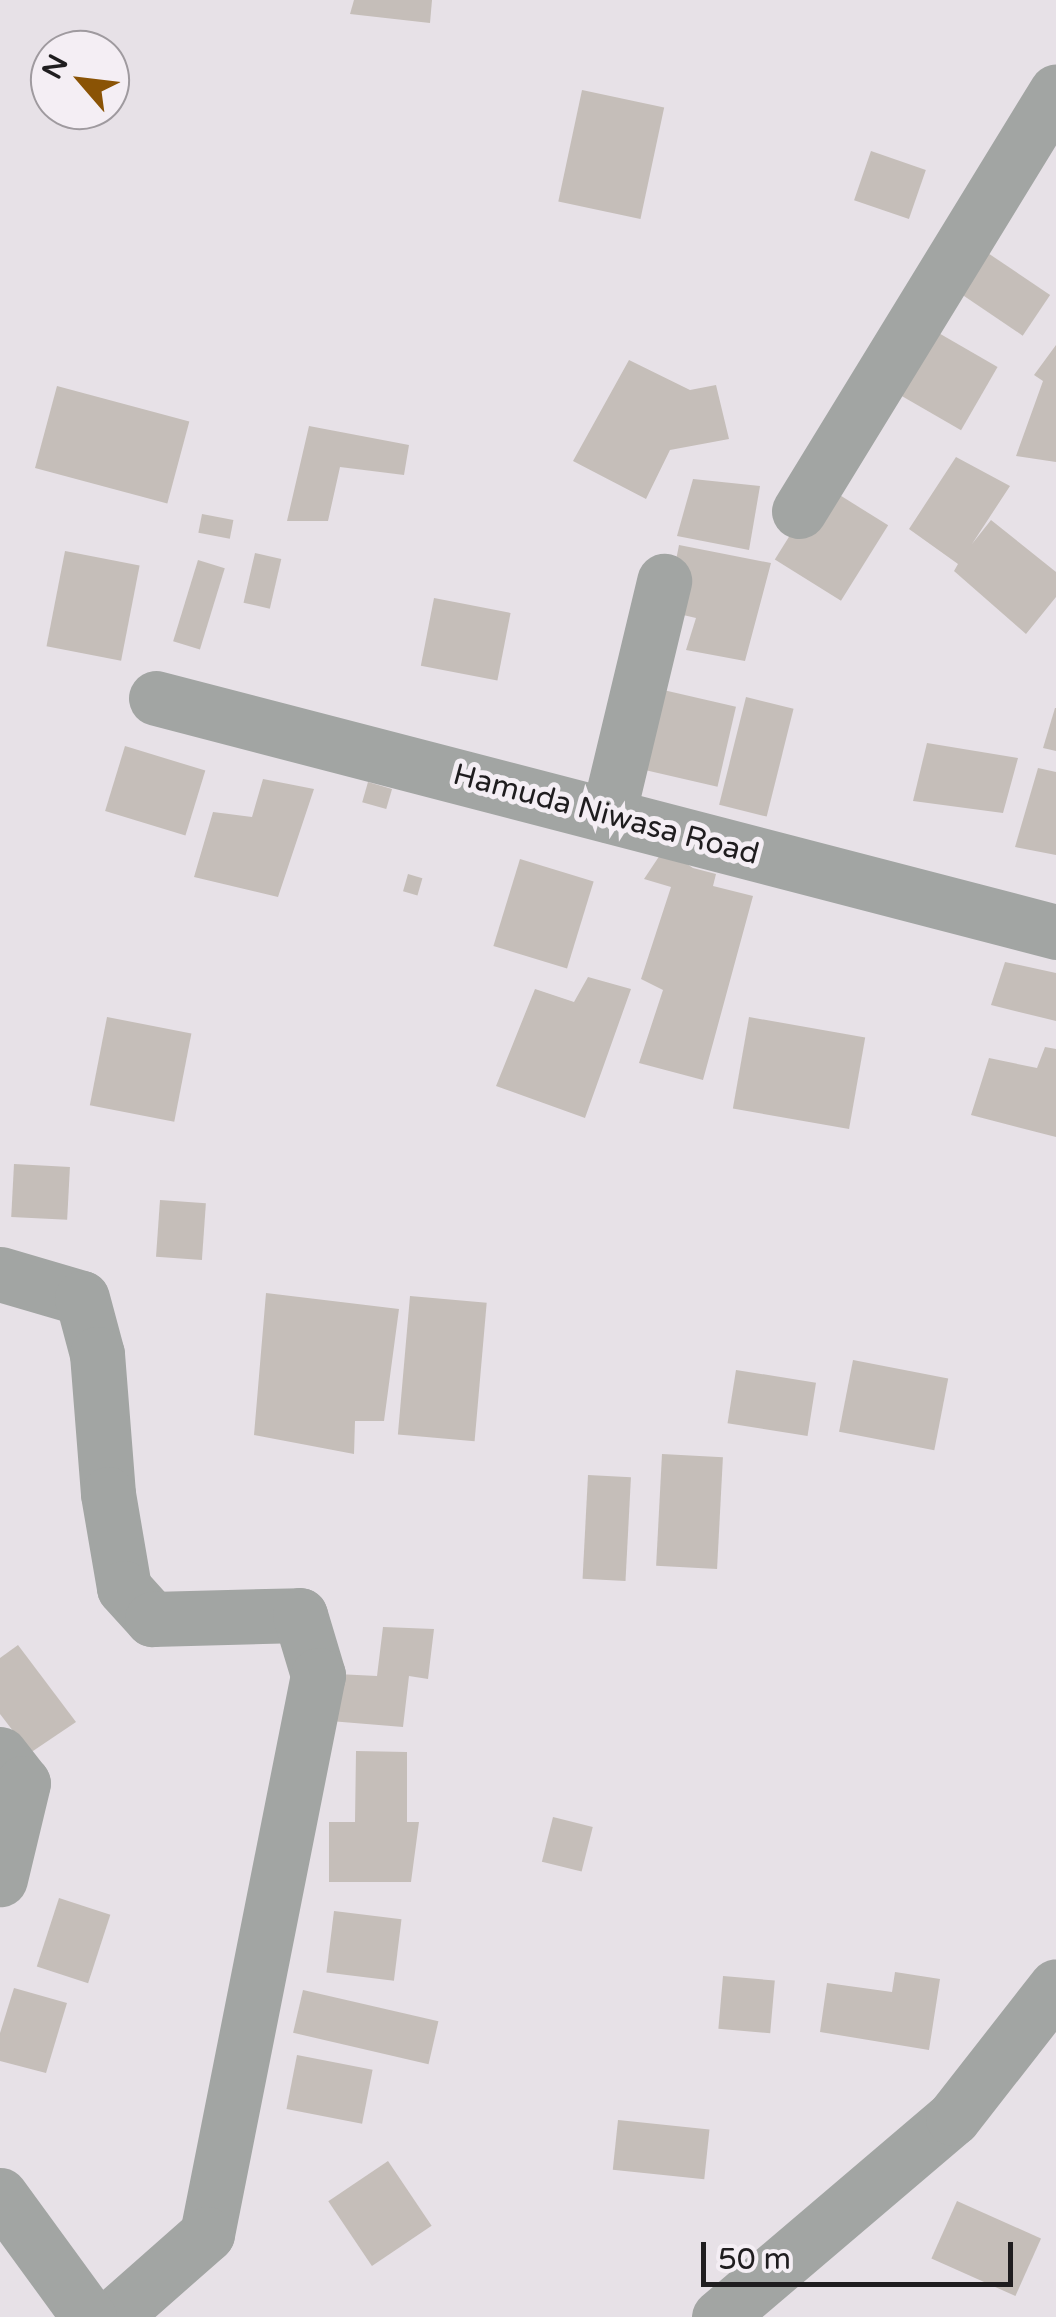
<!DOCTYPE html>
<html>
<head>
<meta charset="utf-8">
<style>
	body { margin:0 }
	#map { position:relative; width:1056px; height:2317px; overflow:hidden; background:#e7e1e7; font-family:"Varela Round",sans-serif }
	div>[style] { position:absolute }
	.building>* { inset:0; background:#c5beb9; transform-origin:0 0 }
	.minor>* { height:55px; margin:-27.5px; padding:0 27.5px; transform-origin:27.5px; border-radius:27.5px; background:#a2a5a3 }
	span { translate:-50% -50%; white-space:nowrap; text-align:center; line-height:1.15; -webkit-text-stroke:10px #f4eef4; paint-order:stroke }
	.street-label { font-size:30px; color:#1f1d1f }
	.north { position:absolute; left:30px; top:30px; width:100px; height:100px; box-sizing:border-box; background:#f4eef4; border:2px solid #9f9a9f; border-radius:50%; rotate:298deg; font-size:28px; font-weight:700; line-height:40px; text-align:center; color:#1f1d1f }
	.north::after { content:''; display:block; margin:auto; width:35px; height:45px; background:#8a5305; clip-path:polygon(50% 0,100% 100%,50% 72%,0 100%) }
	.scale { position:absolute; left:701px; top:2242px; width:312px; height:45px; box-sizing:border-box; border:5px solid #1f1d1f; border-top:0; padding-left:12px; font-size:30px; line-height:35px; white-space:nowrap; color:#1f1d1f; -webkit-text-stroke:8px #f4eef4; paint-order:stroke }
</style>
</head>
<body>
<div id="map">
	<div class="building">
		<div style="clip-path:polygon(354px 0,432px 0,430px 23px,350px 14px)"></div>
		<div style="left:582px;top:90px;width:84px;height:114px;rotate:12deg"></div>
		<div style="left:871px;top:151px;width:58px;height:52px;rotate:19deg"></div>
		<div style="left:973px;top:243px;width:93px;height:49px;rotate:34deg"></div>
		<div style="left:930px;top:328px;width:78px;height:73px;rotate:30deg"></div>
		<div style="clip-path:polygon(1056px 345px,1056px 462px,1016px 456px,1043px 381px,1034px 375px)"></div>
		<div style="clip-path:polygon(629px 360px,690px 390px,716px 385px,729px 439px,670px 450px,646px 499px,573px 461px)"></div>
		<div style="left:57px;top:386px;width:137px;height:85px;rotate:15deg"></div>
		<div style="clip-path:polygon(309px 426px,409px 445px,404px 475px,340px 467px,328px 521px,287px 521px)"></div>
		<div style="clip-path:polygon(956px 457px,1010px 486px,972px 544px,991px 520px,1056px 572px,1056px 597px,1026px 634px,954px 571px,958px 564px,909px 529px)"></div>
		<div style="clip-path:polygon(693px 479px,760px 486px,749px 550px,677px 536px)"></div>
		<div style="left:822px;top:484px;width:78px;height:89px;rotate:32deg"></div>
		<div style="left:202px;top:514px;width:32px;height:19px;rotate:11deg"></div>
		<div style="clip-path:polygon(679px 545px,771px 563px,745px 661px,686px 650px,696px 618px,666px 611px)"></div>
		<div style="left:65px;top:551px;width:76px;height:97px;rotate:11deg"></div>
		<div style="left:255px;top:553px;width:27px;height:51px;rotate:13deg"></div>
		<div style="left:198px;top:560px;width:28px;height:85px;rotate:17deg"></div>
		<div style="left:434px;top:598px;width:78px;height:69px;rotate:11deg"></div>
		<div style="left:659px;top:689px;width:79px;height:82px;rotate:13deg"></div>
		<div style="left:746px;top:697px;width:49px;height:111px;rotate:14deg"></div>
		<div style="clip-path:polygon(1055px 708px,1056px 708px,1056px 751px,1043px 748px)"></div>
		<div style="clip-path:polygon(927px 743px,1018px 758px,1003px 813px,913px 801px)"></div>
		<div style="left:125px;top:746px;width:84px;height:68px;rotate:17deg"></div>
		<div style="clip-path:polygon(1038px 768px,1056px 772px,1056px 855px,1015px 847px)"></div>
		<div style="clip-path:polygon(263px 779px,314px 789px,278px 897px,194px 877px,213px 812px,252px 817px)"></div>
		<div style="left:368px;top:782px;width:25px;height:21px;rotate:16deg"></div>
		<div style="clip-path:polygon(664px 849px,693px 868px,716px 874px,713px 886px,753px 896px,703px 1080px,639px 1063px,663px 990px,641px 979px,671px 887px,644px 879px)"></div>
		<div style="left:520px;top:859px;width:77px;height:91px;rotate:17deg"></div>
		<div style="left:408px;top:874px;width:15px;height:18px;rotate:16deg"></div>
		<div style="clip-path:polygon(1005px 962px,1056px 973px,1056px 1021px,991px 1005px)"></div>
		<div style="clip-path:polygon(588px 977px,631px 989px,585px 1118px,496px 1086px,535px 989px,574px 1002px)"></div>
		<div style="left:107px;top:1017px;width:86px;height:90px;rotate:11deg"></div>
		<div style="left:749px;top:1017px;width:118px;height:93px;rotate:10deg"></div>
		<div style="clip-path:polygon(1045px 1047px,1056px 1049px,1056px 1137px,971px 1115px,989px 1058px,1037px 1068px)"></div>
		<div style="left:14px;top:1164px;width:56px;height:53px;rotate:3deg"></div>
		<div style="left:160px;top:1200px;width:46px;height:57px;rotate:4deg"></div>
		<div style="clip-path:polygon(266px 1293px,399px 1309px,384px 1421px,355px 1421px,354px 1454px,254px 1435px)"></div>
		<div style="left:410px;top:1296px;width:77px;height:139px;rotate:5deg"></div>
		<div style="left:853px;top:1360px;width:97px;height:73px;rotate:11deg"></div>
		<div style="left:736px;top:1370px;width:81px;height:54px;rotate:9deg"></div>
		<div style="left:662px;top:1454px;width:61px;height:112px;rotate:3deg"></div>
		<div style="left:588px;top:1475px;width:43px;height:104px;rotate:3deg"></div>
		<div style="clip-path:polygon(383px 1627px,434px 1629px,428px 1679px,409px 1676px,403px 1727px,330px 1721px,337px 1674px,377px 1676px)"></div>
		<div style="clip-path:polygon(18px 1645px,76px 1722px,30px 1753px,0 1714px,0 1658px)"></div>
		<div style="clip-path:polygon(356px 1751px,407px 1752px,407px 1822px,419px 1822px,411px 1882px,329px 1882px,329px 1822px,355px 1822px)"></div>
		<div style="left:553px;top:1817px;width:41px;height:46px;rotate:14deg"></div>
		<div style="left:59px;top:1898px;width:54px;height:72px;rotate:18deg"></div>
		<div style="left:334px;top:1911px;width:68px;height:62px;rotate:7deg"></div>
		<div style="clip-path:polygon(895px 1972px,940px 1979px,929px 2050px,820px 2032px,827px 1983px,892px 1992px)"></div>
		<div style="left:723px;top:1976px;width:52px;height:53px;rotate:5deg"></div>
		<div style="clip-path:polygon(14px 1988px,67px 2003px,46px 2073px,0 2061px,0 2033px)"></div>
		<div style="left:303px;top:1990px;width:139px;height:44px;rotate:13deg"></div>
		<div style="left:297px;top:2055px;width:77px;height:55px;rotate:11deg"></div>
		<div style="left:618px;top:2120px;width:92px;height:50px;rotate:6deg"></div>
		<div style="left:388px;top:2161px;width:78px;height:72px;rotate:56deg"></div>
		<div style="left:957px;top:2201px;width:92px;height:63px;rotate:24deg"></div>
	</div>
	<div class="minor">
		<div style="left:799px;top:511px;width:492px;rotate:-58.5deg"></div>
		<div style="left:156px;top:698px;width:930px;rotate:14.57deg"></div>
		<div style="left:608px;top:815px;width:241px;rotate:-76.5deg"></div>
		<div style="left:0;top:1274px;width:85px;rotate:16.3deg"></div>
		<div style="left:82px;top:1298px;width:58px;rotate:75deg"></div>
		<div style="left:97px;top:1354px;width:140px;rotate:85.5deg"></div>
		<div style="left:108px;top:1494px;width:95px;rotate:80.3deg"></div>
		<div style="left:124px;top:1588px;width:42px;rotate:47.9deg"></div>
		<div style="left:152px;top:1619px;width:148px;rotate:-1.5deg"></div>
		<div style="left:300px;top:1615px;width:63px;rotate:73.3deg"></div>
		<div style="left:318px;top:1675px;width:570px;rotate:101.23deg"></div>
		<div style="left:207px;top:2234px;width:125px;rotate:138.6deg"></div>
		<div style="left:0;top:1754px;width:37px;rotate:52deg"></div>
		<div style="left:23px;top:1783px;width:99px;rotate:103.5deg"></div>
		<div style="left:0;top:2195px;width:151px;rotate:53.9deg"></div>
		<div style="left:719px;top:2317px;width:307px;rotate:-40.4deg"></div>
		<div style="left:953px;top:2118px;width:167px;rotate:-52deg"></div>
	</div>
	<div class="street-label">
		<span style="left:606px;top:815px;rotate:15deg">Hamuda Niwasa Road</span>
	</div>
	<div class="north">N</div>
	<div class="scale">50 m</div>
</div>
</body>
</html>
